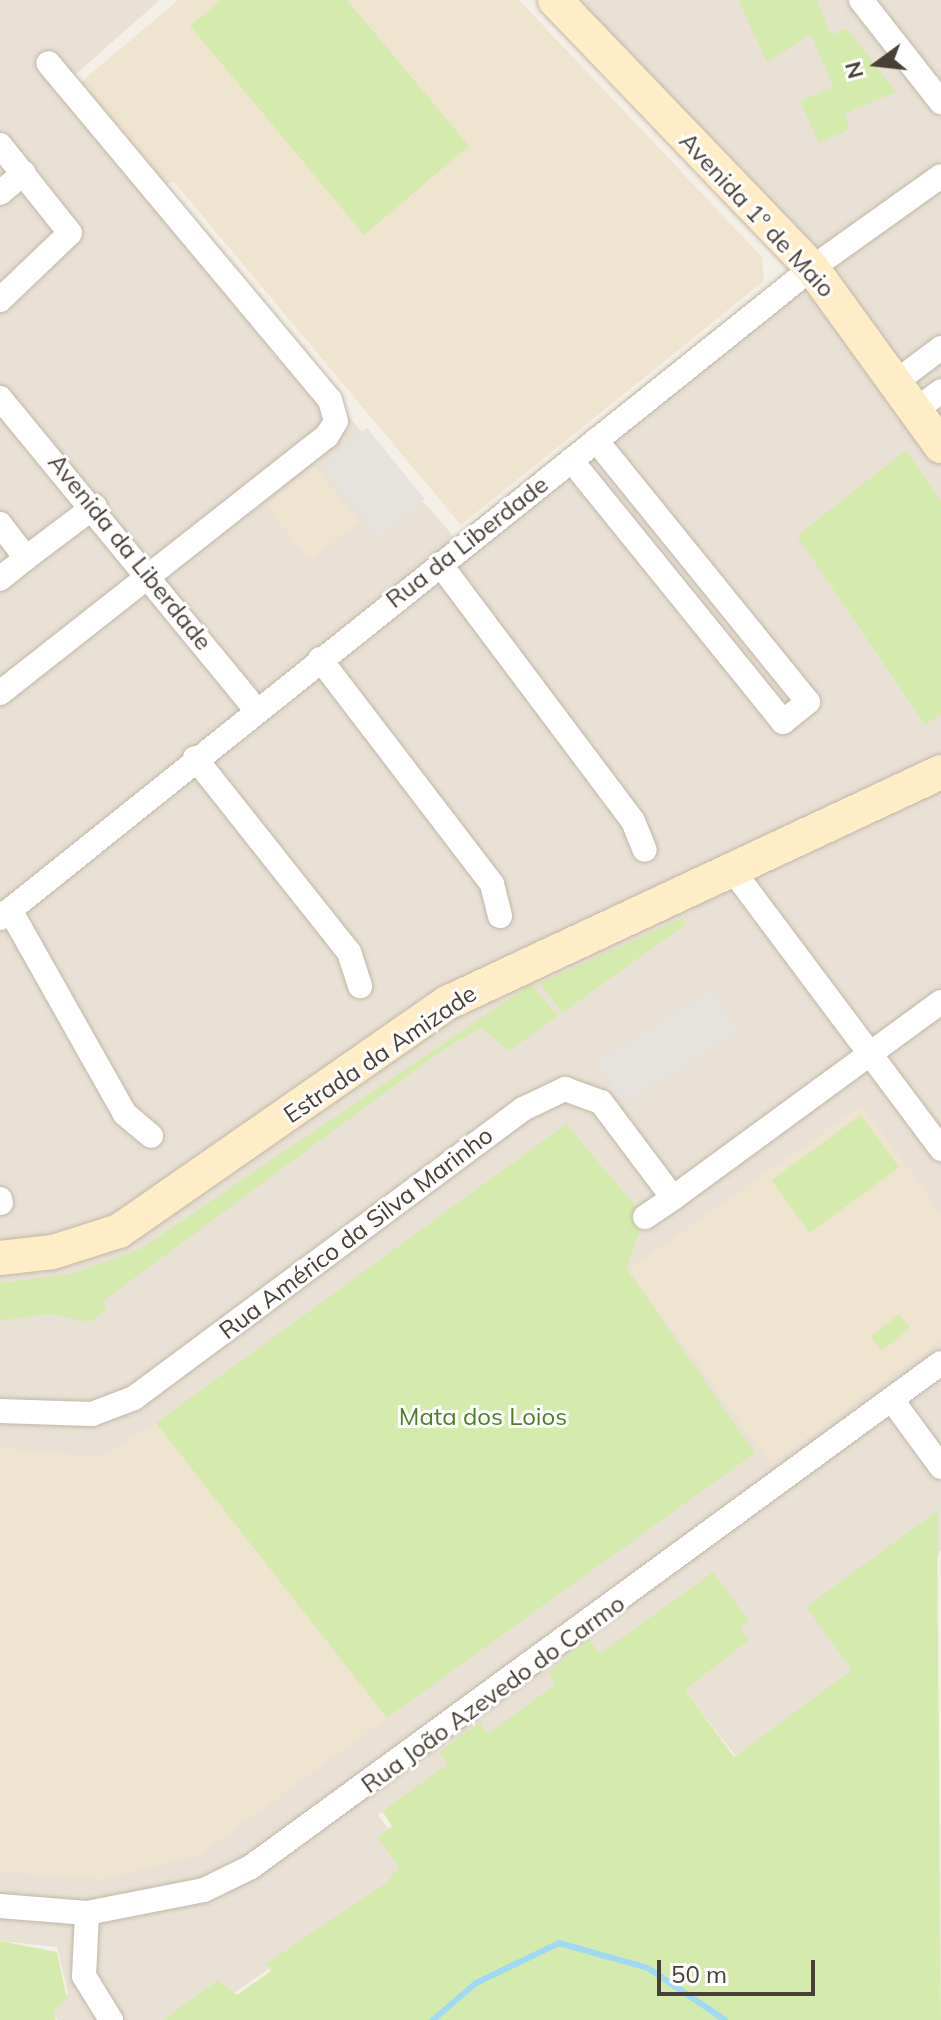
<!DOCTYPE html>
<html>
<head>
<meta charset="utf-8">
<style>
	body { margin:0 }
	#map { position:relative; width:941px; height:2020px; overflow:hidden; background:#f5f0e7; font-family:Mulish,sans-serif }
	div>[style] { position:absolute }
	.residential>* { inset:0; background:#e9e1d5 }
	.education>* { inset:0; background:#efe4d0; transform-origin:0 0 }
	.green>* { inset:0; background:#d5ebae; transform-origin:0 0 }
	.parking>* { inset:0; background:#e6e3df; transform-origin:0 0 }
	.stream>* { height:6px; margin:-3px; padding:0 3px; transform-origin:3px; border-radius:3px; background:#a0d9f5 }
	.roads { filter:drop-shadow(0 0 2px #c1b7a9) drop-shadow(0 0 2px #c1b7a9) }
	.street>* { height:24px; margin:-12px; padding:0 12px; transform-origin:12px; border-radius:12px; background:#fff }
	.secondary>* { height:34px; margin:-17px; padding:0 17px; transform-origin:17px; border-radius:17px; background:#ffedc7 }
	span { translate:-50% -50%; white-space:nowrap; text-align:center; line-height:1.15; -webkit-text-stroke:6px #fff; paint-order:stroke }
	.street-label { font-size:24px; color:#484036 }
	.park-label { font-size:24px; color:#4e7e25 }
	.north { position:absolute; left:837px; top:24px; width:80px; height:80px; -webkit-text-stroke:6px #fff; paint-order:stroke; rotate:255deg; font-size:22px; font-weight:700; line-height:32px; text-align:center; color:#484036 }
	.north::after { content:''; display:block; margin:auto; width:28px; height:36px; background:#484036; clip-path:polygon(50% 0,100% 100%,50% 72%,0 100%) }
	.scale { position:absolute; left:657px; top:1960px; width:158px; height:36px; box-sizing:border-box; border:4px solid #484036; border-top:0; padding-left:10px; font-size:24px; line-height:28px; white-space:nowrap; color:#484036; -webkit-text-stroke:6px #fff; paint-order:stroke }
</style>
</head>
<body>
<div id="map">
	<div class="residential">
		<div style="clip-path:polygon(0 0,160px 0,61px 87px,454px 537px,808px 255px,569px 0,941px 0,941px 1550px,873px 1679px,747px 1771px,637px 1629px,378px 1815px,416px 1867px,195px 2020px,58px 2020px,51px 2010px,68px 1993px,57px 1947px,0 1941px)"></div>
	</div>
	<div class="education">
		<div style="clip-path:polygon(178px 0,519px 0,762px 257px,764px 281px,461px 525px,174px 182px,166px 184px,81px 82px)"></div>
		<div style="left:315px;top:466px;width:71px;height:63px;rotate:52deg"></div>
		<div style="clip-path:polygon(862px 1105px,941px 1213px,941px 1340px,771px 1464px,628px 1270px)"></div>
		<div style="clip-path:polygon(156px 1423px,387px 1718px,199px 1855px,103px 1879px,0 1872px,0 1448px,100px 1457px)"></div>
	</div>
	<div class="green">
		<div style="clip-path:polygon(221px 0,347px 0,469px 146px,364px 235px,190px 26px)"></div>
		<div style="clip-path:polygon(738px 0,817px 0,831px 35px,847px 28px,896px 92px,844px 114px,850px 129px,819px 143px,800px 101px,833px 87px,811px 34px,767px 62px)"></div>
		<div style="clip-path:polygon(906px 450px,941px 501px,941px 714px,925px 725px,797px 536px)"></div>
		<div style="clip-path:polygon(683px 918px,686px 924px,562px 1013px,540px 983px)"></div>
		<div style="clip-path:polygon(531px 984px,558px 1016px,509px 1051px,482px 1028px,444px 1049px,102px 1302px,107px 1309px,90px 1322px,47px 1314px,0 1321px,0 1283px,71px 1274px,140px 1249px)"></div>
		<div style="left:861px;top:1115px;width:65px;height:111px;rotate:54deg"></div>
		<div style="clip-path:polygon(566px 1124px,645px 1217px,626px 1268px,755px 1453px,387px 1718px,156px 1423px)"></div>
		<div style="left:899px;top:1314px;width:18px;height:36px;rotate:52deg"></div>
		<div style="clip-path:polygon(937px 1511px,941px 2020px,163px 2020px,218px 1980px,237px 1995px,271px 1971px,266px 1964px,387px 1882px,399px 1867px,377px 1837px,392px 1826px,382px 1811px,448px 1764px,439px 1752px,480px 1722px,488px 1734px,556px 1684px,548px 1672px,589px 1639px,600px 1654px,713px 1572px,749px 1621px,740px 1628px,749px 1640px,685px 1690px,734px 1757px,852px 1670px,806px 1607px)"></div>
		<div style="clip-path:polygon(0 1941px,57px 1952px,67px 1999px,53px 2011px,56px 2020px,0 2020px)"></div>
	</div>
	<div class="parking">
		<div style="left:367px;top:428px;width:92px;height:59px;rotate:51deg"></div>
		<div style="left:711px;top:991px;width:49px;height:134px;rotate:58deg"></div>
	</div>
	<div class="stream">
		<div style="left:433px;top:2020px;width:57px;rotate:-40.7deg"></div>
		<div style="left:476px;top:1983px;width:92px;rotate:-25.7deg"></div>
		<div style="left:559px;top:1943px;width:92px;rotate:15.7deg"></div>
		<div style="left:648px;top:1968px;width:93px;rotate:34deg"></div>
	</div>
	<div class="roads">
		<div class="street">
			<div style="left:861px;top:0;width:130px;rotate:51.9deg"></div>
			<div style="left:0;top:145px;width:112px;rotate:51.5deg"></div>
			<div style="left:70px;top:233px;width:97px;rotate:136.3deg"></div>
			<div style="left:0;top:193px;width:31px;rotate:-40deg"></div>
			<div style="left:897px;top:381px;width:55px;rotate:-36.9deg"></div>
			<div style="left:0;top:398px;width:404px;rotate:50.6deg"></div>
			<div style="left:916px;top:410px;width:31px;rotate:-37deg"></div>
			<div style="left:571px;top:460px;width:337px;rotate:51deg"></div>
			<div style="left:783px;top:722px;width:32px;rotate:-39deg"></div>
			<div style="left:808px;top:702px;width:337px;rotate:-129deg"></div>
			<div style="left:0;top:524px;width:43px;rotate:52.6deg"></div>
			<div style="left:26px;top:558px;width:86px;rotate:-37deg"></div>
			<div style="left:440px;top:564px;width:321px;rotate:53.1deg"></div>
			<div style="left:633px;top:821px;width:31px;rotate:68deg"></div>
			<div style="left:0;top:579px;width:33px;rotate:-39deg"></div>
			<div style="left:320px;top:659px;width:283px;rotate:52.6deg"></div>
			<div style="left:492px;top:884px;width:33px;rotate:76deg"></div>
			<div style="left:0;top:693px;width:416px;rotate:-38.2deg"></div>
			<div style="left:327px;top:436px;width:17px;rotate:-59deg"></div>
			<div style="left:336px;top:421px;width:22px;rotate:-106deg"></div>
			<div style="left:330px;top:400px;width:439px;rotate:-129.9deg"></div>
			<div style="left:195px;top:758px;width:248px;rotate:51.6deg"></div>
			<div style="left:349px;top:952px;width:36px;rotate:72deg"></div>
			<div style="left:731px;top:868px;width:351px;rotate:53.2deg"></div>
			<div style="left:10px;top:910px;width:234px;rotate:60.6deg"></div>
			<div style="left:125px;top:1114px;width:34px;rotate:40deg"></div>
			<div style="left:0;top:918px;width:1040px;rotate:-38.68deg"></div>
			<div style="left:812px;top:268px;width:158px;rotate:-35.5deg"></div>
			<div style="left:0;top:1199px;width:4px;rotate:76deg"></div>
			<div style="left:645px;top:1217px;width:34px;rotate:-34deg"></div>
			<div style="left:892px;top:1400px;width:83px;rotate:53.8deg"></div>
			<div style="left:0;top:1411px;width:92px;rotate:1.9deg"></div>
			<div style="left:92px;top:1414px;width:45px;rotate:-20.9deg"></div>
			<div style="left:134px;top:1398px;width:485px;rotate:-36.6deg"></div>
			<div style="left:523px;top:1109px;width:47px;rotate:-25.5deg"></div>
			<div style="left:565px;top:1089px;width:38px;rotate:20deg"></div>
			<div style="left:601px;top:1102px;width:120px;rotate:53.1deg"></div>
			<div style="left:673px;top:1198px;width:332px;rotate:-36.2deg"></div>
			<div style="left:0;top:1906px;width:87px;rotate:4.6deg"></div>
			<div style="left:87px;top:1913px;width:119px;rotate:-11.1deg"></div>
			<div style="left:204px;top:1890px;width:52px;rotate:-26.1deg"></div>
			<div style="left:251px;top:1867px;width:854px;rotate:-36.15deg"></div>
			<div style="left:87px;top:1913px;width:63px;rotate:92.7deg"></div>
			<div style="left:84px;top:1976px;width:52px;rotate:58.5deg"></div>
		</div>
		<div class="secondary">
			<div style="left:555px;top:0;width:371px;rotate:46.2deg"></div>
			<div style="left:812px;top:268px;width:220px;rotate:54.1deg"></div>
			<div style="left:0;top:1258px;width:53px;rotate:-6.5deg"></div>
			<div style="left:53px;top:1252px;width:69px;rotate:-17.7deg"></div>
			<div style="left:119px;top:1231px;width:399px;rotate:-34.8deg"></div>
			<div style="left:447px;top:1003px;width:545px;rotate:-25.06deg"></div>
		</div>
	</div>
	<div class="street-label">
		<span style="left:757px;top:215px;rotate:47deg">Avenida 1º de Maio</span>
		<span style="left:467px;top:542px;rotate:-38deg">Rua da Liberdade</span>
		<span style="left:130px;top:552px;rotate:51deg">Avenida da Liberdade</span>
		<span style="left:380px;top:1054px;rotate:-34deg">Estrada da Amizade</span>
		<span style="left:356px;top:1233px;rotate:-37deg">Rua Américo da Silva Marinho</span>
		<span style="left:493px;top:1694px;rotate:-36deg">Rua João Azevedo do Carmo</span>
	</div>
	<div class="park-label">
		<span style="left:483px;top:1417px">Mata dos Loios</span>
	</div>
	<div class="north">N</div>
	<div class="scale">50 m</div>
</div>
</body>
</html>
